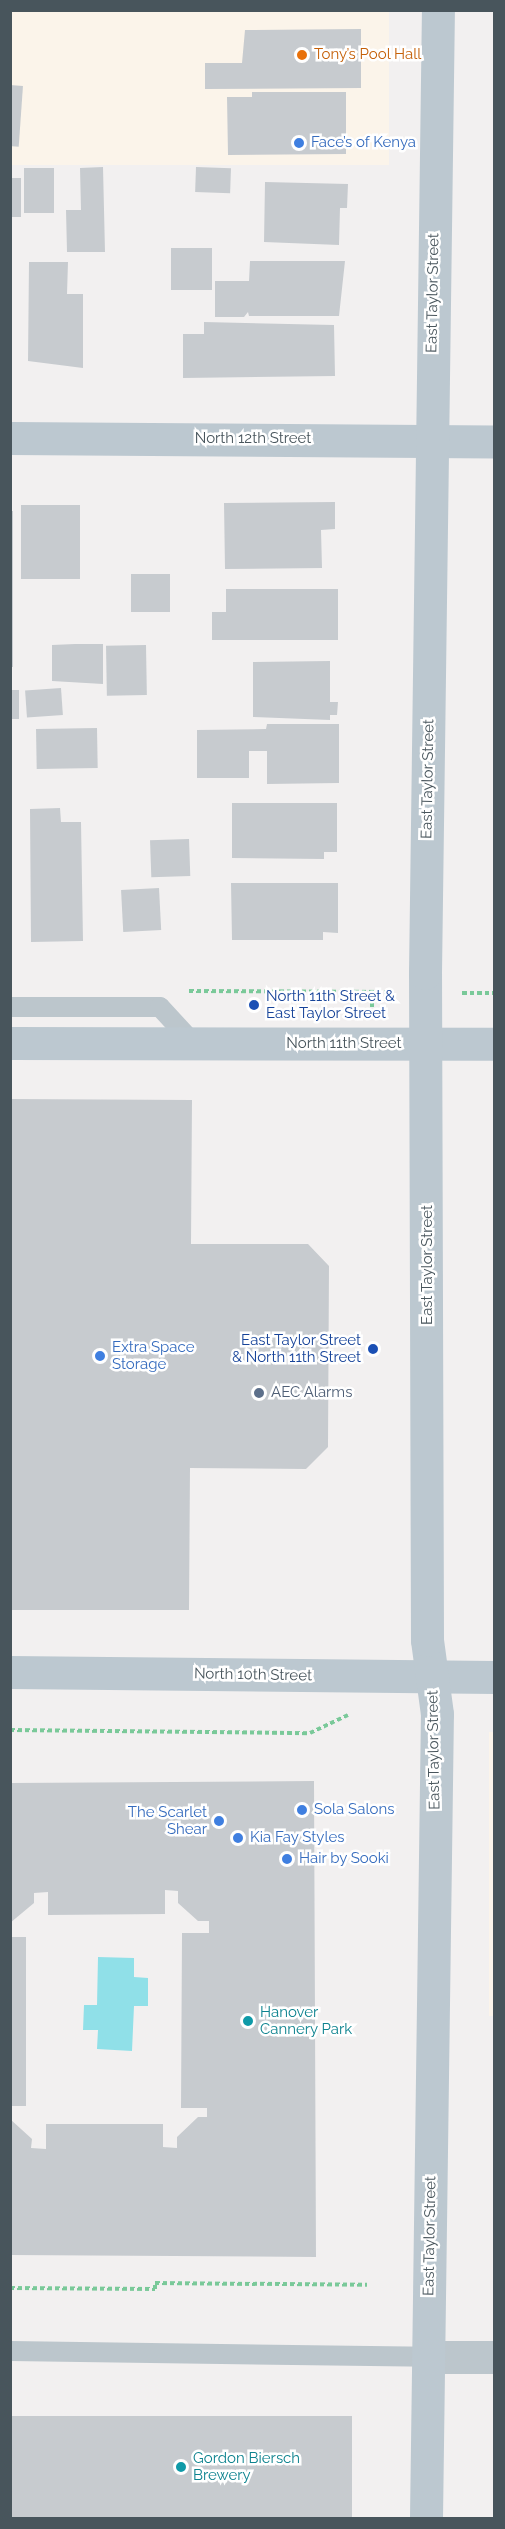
<!DOCTYPE html>
<html>
<head>
<meta charset="utf-8">
<style>
	body { margin:0 }
	#map { position:relative; width:505px; height:2529px; overflow:hidden; background:#f2f0f0; font-family:Raleway,sans-serif }
	div>[style] { position:absolute }
	.commercial>* { inset:0; background:#fbf4ea; transform-origin:0 0 }
	.water>* { inset:0; background:#90e0e8 }
	.building>* { inset:0; background:#c7cbcf; transform-origin:0 0 }
	.path>* { height:4px; margin-top:-2px; transform-origin:0; background:repeating-linear-gradient(90deg,#7ac999 0 4.5px,transparent 0 7.5px) }
	.lane>* { height:20px; margin:-10px; padding:0 10px; transform-origin:10px; border-radius:10px; background:#bcc6cc }
	.street>* { height:33px; margin:-16.5px; padding:0 16.5px; transform-origin:16.5px; border-radius:16.5px; background:#bcc6cc }
	.secondary>* { height:33px; margin:-16.5px; padding:0 16.5px; transform-origin:16.5px; border-radius:16.5px; background:#bcc8d0 }
	.dots>* { width:16px; height:16px; translate:-50% -50%; box-sizing:border-box; border:3px solid #fff; border-radius:50% }
	span { translate:-50% -50%; white-space:nowrap; text-align:center; line-height:1.15; -webkit-text-stroke:5px #fff; paint-order:stroke }
	.food-label { font-size:15px; color:#c56008 }
	.left { translate:0 -50%; text-align:left }
	.shop-label { font-size:15px; color:#366cbe }
	.right { translate:-100% -50%; text-align:right }
	.street-label { font-size:15px; color:#48555c }
	.transit-label { font-size:15px; color:#164399 }
	.service-label { font-size:15px; color:#4e5e75 }
	.culture-label { font-size:15px; color:#0d838f }
	.frame { position:absolute; inset:0; border:12px solid #48555c; pointer-events:none }
</style>
</head>
<body>
<div id="map">
	<div class="commercial">
		<div style="left:11px;top:11px;width:378px;height:154px"></div>
		<div style="left:489px;top:1732px;width:5px;height:284px"></div>
	</div>
	<div class="water">
		<div style="clip-path:polygon(98px 1957px,134px 1958px,134px 1977px,148px 1978px,148px 2006px,134px 2006px,132px 2051px,97px 2049px,98px 2030px,83px 2030px,84px 2005px,97px 2005px)"></div>
	</div>
	<div class="building">
		<div style="clip-path:polygon(361px 29px,361px 88px,205px 89px,205px 63px,242px 63px,245px 30px)"></div>
		<div style="left:10px;top:85px;width:13px;height:61px;rotate:4deg"></div>
		<div style="clip-path:polygon(252px 92px,346px 92px,346px 154px,228px 155px,227px 97px,252px 97px)"></div>
		<div style="clip-path:polygon(103px 167px,105px 252px,67px 252px,66px 210px,81px 210px,80px 168px)"></div>
		<div style="left:196px;top:167px;width:35px;height:25px;rotate:2deg"></div>
		<div style="left:24px;top:168px;width:30px;height:45px"></div>
		<div style="left:10px;top:178px;width:11px;height:39px"></div>
		<div style="clip-path:polygon(265px 182px,348px 184px,347px 208px,340px 208px,339px 245px,264px 242px)"></div>
		<div style="left:171px;top:248px;width:41px;height:42px"></div>
		<div style="clip-path:polygon(250px 261px,345px 261px,339px 316px,249px 316px,248px 312px,244px 317px,215px 317px,215px 281px,249px 281px)"></div>
		<div style="clip-path:polygon(29px 262px,68px 262px,67px 294px,83px 294px,83px 368px,28px 361px)"></div>
		<div style="clip-path:polygon(204px 322px,334px 325px,335px 376px,183px 378px,183px 334px,204px 334px)"></div>
		<div style="clip-path:polygon(335px 502px,335px 529px,321px 530px,322px 568px,225px 569px,224px 503px)"></div>
		<div style="left:21px;top:505px;width:59px;height:74px"></div>
		<div style="left:10px;top:511px;width:3px;height:156px"></div>
		<div style="left:131px;top:574px;width:39px;height:38px"></div>
		<div style="clip-path:polygon(226px 589px,338px 589px,338px 640px,212px 640px,212px 612px,226px 612px)"></div>
		<div style="clip-path:polygon(75px 644px,103px 644px,103px 684px,52px 681px,52px 645px)"></div>
		<div style="left:146px;top:645px;width:50px;height:40px;rotate:89deg"></div>
		<div style="clip-path:polygon(330px 661px,330px 702px,338px 702px,337px 715px,330px 715px,330px 720px,253px 717px,253px 662px)"></div>
		<div style="left:61px;top:688px;width:27px;height:36px;rotate:86deg"></div>
		<div style="left:10px;top:690px;width:9px;height:29px"></div>
		<div style="clip-path:polygon(267px 724px,339px 724px,339px 783px,267px 784px,267px 751px,249px 751px,249px 778px,197px 778px,197px 730px,266px 729px)"></div>
		<div style="left:97px;top:728px;width:40px;height:61px;rotate:89deg"></div>
		<div style="clip-path:polygon(232px 803px,337px 803px,337px 852px,324px 852px,324px 859px,232px 858px)"></div>
		<div style="clip-path:polygon(60px 808px,61px 822px,81px 822px,83px 941px,31px 942px,30px 809px)"></div>
		<div style="left:189px;top:839px;width:37px;height:39px;rotate:88deg"></div>
		<div style="clip-path:polygon(231px 883px,338px 883px,338px 933px,323px 932px,323px 940px,232px 940px)"></div>
		<div style="left:159px;top:888px;width:42px;height:38px;rotate:87deg"></div>
		<div style="clip-path:polygon(10px 1099px,192px 1100px,191px 1244px,308px 1244px,329px 1266px,328px 1447px,306px 1469px,190px 1468px,189px 1610px,10px 1610px)"></div>
		<div style="clip-path:polygon(314px 1781px,316px 2257px,10px 2255px,10px 2119px,32px 2139px,31px 2148px,46px 2149px,46px 2124px,163px 2124px,163px 2147px,177px 2148px,177px 2137px,198px 2117px,207px 2117px,207px 2108px,181px 2108px,182px 1933px,209px 1933px,209px 1921px,198px 1921px,178px 1903px,178px 1891px,165px 1890px,165px 1914px,48px 1915px,48px 1892px,34px 1893px,34px 1903px,10px 1923px,10px 1783px)"></div>
		<div style="left:10px;top:1937px;width:16px;height:169px"></div>
		<div style="left:10px;top:2416px;width:342px;height:102px"></div>
	</div>
	<div class="path">
		<div style="left:189px;top:991px;width:200px;rotate:0.3deg"></div>
		<div style="left:462px;top:993px;width:32px"></div>
		<div style="left:372px;top:996px;width:11px;rotate:90deg"></div>
		<div style="left:10px;top:1730px;width:300px;rotate:0.6deg"></div>
		<div style="left:310px;top:1733px;width:42px;rotate:-25.3deg"></div>
		<div style="left:10px;top:2288px;width:145px;rotate:0.4deg"></div>
		<div style="left:155px;top:2289px;width:6px;rotate:-90deg"></div>
		<div style="left:155px;top:2283px;width:212px;rotate:0.5deg"></div>
	</div>
	<div class="lane">
		<div style="left:10px;top:1007px;width:150px"></div>
		<div style="left:160px;top:1007px;width:50px;rotate:47.4deg"></div>
		<div style="left:10px;top:2351px;width:418px;rotate:0.8deg"></div>
	</div>
	<div class="street">
		<div style="left:428px;top:2357px;width:66px"></div>
	</div>
	<div class="secondary">
		<div style="left:10px;top:438px;width:484px;rotate:0.4deg"></div>
		<div style="left:10px;top:1043px;width:484px;rotate:0.1deg"></div>
		<div style="left:10px;top:1672px;width:484px;rotate:0.6deg"></div>
		<div style="left:426px;top:2518px;width:804px;rotate:-89.22deg"></div>
		<div style="left:437px;top:1714px;width:75px;rotate:-97.7deg"></div>
		<div style="left:427px;top:1640px;width:667px;rotate:-90.17deg"></div>
		<div style="left:425px;top:973px;width:963px;rotate:-89.23deg"></div>
	</div>
	<div class="dots">
		<div style="left:302px;top:55px;background:#e8710a"></div>
		<div style="left:299px;top:143px;background:#3f7fe0"></div>
		<div style="left:254px;top:1005px;background:#1a4fb4"></div>
		<div style="left:373px;top:1349px;background:#1a4fb4"></div>
		<div style="left:100px;top:1356px;background:#3f7fe0"></div>
		<div style="left:259px;top:1393px;background:#5c6f8a"></div>
		<div style="left:302px;top:1810px;background:#3f7fe0"></div>
		<div style="left:219px;top:1821px;background:#3f7fe0"></div>
		<div style="left:238px;top:1838px;background:#3f7fe0"></div>
		<div style="left:287px;top:1859px;background:#3f7fe0"></div>
		<div style="left:248px;top:2021px;background:#0f9aa8"></div>
		<div style="left:181px;top:2467px;background:#0f9aa8"></div>
	</div>
	<div class="food-label">
		<span class="left" style="left:314px;top:55px">Tony’s Pool Hall</span>
	</div>
	<div class="shop-label">
		<span class="left" style="left:311px;top:143px">Face’s of Kenya</span>
		<span class="left" style="left:112px;top:1356px">Extra Space<br>Storage</span>
		<span class="left" style="left:314px;top:1810px">Sola Salons</span>
		<span class="right" style="left:207px;top:1821px">The Scarlet<br>Shear</span>
		<span class="left" style="left:250px;top:1838px">Kia Fay Styles</span>
		<span class="left" style="left:299px;top:1859px">Hair by Sooki</span>
	</div>
	<div class="street-label">
		<span style="left:433px;top:293px;rotate:-89deg">East Taylor Street</span>
		<span style="left:253px;top:439px">North 12th Street</span>
		<span style="left:428px;top:779px;rotate:-89deg">East Taylor Street</span>
		<span style="left:344px;top:1044px">North 11th Street</span>
		<span style="left:428px;top:1265px;rotate:-90deg">East Taylor Street</span>
		<span style="left:253px;top:1675px;rotate:1deg">North 10th Street</span>
		<span style="left:434px;top:1750px;rotate:-91deg">East Taylor Street</span>
		<span style="left:430px;top:2236px;rotate:-89deg">East Taylor Street</span>
	</div>
	<div class="transit-label">
		<span class="left" style="left:266px;top:1005px">North 11th Street &amp;<br>East Taylor Street</span>
		<span class="right" style="left:361px;top:1349px">East Taylor Street<br>&amp; North 11th Street</span>
	</div>
	<div class="service-label">
		<span class="left" style="left:271px;top:1393px">AEC Alarms</span>
	</div>
	<div class="culture-label">
		<span class="left" style="left:260px;top:2021px">Hanover<br>Cannery Park</span>
		<span class="left" style="left:193px;top:2467px">Gordon Biersch<br>Brewery</span>
	</div>
	<div class="frame"></div>
</div>
</body>
</html>
